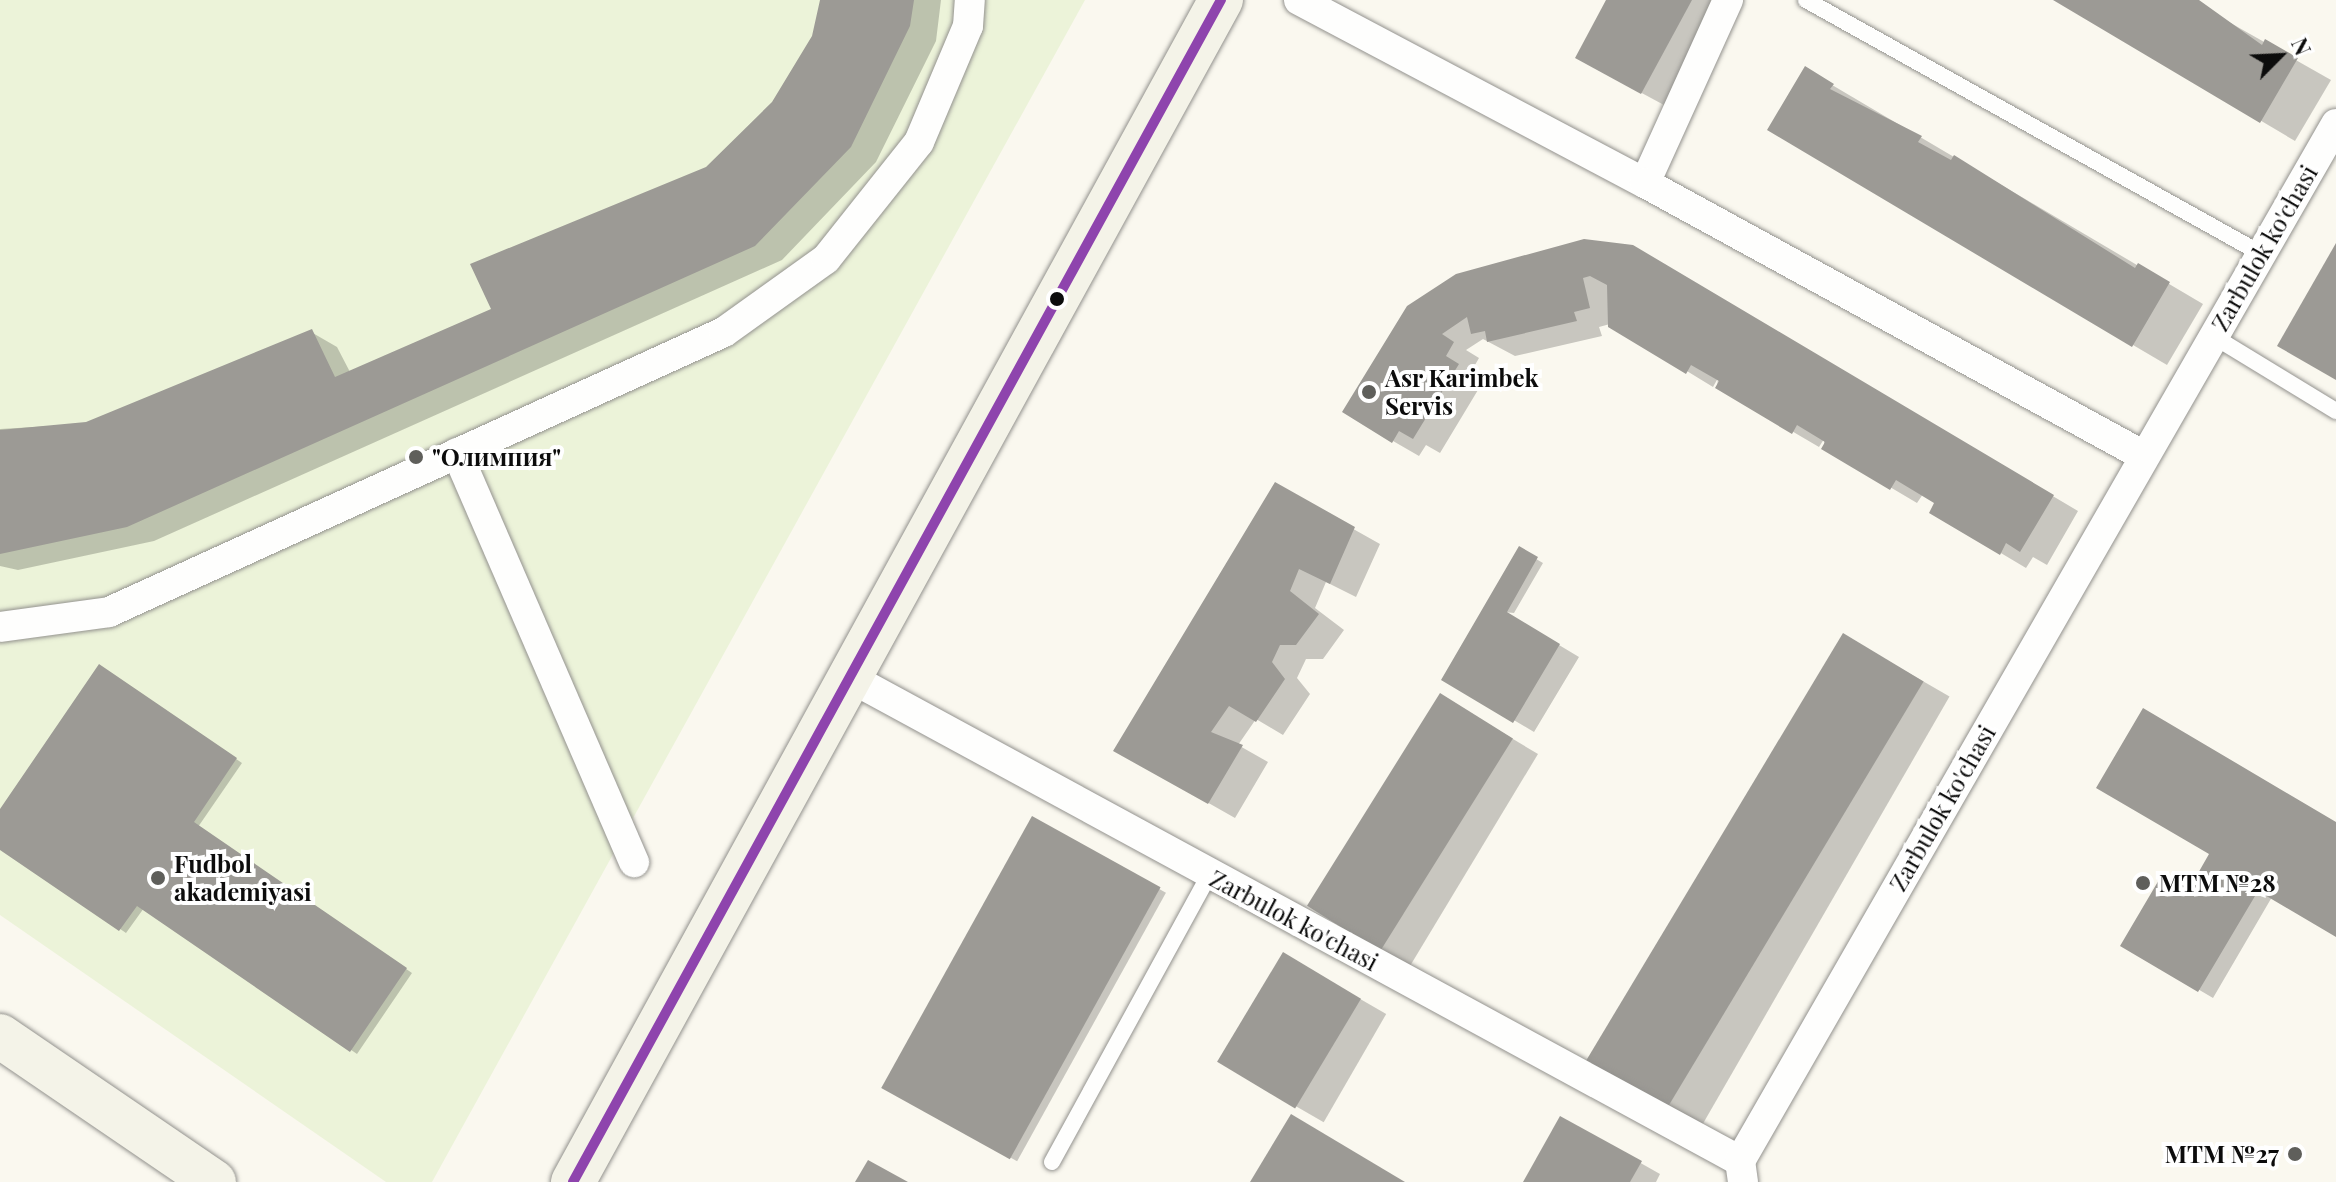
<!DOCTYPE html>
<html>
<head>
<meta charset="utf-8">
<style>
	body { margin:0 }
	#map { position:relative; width:2336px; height:1182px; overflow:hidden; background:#faf8ef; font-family:"Playfair Display",serif }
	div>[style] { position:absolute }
	.pitch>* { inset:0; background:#ecf3d9 }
	.shadow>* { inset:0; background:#0003; transform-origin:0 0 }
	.building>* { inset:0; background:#9c9a95; transform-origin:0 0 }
	.roads { filter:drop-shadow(0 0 2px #93928e) drop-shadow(0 0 2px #93928e) }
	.lane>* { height:16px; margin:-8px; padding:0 8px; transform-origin:8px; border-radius:8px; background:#fefefd }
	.street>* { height:30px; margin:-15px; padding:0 15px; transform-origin:15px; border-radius:15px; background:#fefefd }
	.secondary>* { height:44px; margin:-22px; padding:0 22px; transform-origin:22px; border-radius:22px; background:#f4f3e8 }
	.bus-1>* { height:10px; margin:-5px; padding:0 5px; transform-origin:5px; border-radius:5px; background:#8e44ad }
	.dots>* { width:22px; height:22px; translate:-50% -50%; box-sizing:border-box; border:4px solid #fff; border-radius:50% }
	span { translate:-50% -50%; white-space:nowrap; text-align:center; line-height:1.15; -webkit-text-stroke:8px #fff; paint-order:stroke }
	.street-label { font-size:24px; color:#0c0c0c }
	.poi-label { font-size:24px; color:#0c0c0c; font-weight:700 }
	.left { translate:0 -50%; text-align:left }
	.right { translate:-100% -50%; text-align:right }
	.north { position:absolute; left:2240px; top:16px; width:80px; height:80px; -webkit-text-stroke:6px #fff; paint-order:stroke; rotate:66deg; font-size:22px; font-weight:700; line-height:32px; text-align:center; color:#0c0c0c }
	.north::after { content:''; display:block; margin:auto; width:28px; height:36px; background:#0c0c0c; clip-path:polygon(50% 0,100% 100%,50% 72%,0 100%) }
</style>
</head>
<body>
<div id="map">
	<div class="pitch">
		<div style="clip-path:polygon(0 0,1085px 0,432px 1182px,386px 1182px,0 915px)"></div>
	</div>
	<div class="shadow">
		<div style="clip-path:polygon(822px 0,941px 0,936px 41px,876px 162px,782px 260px,154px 541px,18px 570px,0 566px,0 429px,86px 424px,311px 332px,337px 347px,350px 372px,494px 310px,707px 168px,773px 104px,814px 37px)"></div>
		<div style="clip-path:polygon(1608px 0,1737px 0,1677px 112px,1612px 77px)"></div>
		<div style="clip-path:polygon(2057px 0,2190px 0,2331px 80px,2295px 141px)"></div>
		<div style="clip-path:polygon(1805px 69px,2203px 304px,2167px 365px,2133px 345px)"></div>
		<div style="clip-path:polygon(1633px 247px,2078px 511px,2047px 565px,2033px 557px,2026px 568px,1932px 512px,1937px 502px,1923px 494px,1917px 503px,1824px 448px,1824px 439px,1819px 447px,1717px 387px,1718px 378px,1713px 387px,1610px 324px,1599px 327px,1602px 336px,1515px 356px,1483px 339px,1466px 350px,1479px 358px,1471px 372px,1484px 380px,1440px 453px,1426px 445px,1419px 456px,1393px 441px,1409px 307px)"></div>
		<div style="clip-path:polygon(1275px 485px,1380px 544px,1356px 597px,1326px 582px,1315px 608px,1344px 630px,1323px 659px,1306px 659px,1297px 678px,1310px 694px,1283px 735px,1256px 719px,1238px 745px,1268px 762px,1235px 818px,1115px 750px)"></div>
		<div style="clip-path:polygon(1519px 549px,1543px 563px,1514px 613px,1504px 612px,1579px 657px,1534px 732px,1444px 679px)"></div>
		<div style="left:1843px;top:635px;width:123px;height:499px;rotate:30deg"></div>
		<div style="clip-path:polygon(105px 670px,242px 763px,198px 827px,412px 973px,357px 1054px,144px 908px,126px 933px,0 847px,0 812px)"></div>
		<div style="clip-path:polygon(1466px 711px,1538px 754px,1410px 966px,1313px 908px)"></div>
		<div style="left:1033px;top:819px;width:152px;height:307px;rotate:29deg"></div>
		<div style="clip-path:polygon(2336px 824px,2336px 935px,2272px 897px,2213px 998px,2123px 945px,2190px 891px)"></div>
		<div style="left:1284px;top:955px;width:118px;height:125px;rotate:30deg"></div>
		<div style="clip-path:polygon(1561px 1118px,1660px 1174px,1656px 1182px,1526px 1182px)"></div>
	</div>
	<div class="building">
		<div style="clip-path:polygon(820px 0,914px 0,910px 26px,851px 147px,755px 246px,127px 527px,0 554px,0 430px,86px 422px,312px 329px,335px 377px,491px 309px,470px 264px,706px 167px,772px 102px,812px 36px)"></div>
		<div style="clip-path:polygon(1606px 0,1692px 0,1641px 94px,1575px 58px)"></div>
		<div style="clip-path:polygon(2053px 0,2199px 0,2262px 45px,2265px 39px,2298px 58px,2260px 123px)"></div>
		<div style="clip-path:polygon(1805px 66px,1834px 84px,1830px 89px,1922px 136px,1918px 142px,1951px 160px,1954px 155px,2135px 268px,2138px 263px,2170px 282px,2132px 347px,1767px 130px)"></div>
		<div style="clip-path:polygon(1584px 239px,1633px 245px,2054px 495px,2020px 552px,2006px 543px,2000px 555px,1929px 513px,1934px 503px,1896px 480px,1890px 490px,1821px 449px,1825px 442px,1797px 425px,1792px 434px,1715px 388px,1719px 381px,1691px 365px,1686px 374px,1608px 327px,1607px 285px,1590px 276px,1583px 278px,1590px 308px,1574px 312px,1577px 321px,1487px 342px,1485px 331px,1471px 334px,1467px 317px,1442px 334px,1454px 342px,1446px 356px,1459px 364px,1413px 439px,1399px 431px,1392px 443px,1342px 412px,1407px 306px,1456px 274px)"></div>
		<div style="clip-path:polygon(2336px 243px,2336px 380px,2277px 346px)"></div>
		<div style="clip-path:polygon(1275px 482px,1355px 527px,1330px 584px,1299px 569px,1290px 591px,1319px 614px,1296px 645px,1280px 645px,1272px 662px,1285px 679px,1256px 722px,1229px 706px,1211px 732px,1243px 745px,1208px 804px,1113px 751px)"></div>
		<div style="clip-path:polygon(1519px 546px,1538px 557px,1507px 612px,1560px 644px,1513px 723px,1441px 680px)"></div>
		<div style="left:1843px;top:633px;width:94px;height:503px;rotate:31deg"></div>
		<div style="clip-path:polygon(99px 664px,237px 758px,194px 822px,407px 968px,350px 1052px,137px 906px,119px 931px,0 850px,0 809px)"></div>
		<div style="left:1440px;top:693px;width:86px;height:251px;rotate:32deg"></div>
		<div style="clip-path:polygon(2143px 708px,2336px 822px,2336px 937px,2258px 891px,2198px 992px,2120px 946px,2163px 873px,2189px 889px,2209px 854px,2096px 788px)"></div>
		<div style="left:1032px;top:816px;width:147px;height:311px;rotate:29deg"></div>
		<div style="left:1283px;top:952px;width:91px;height:128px;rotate:31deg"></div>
		<div style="clip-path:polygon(1291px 1114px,1405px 1182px,1250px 1182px)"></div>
		<div style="clip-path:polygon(1560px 1116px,1642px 1161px,1630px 1182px,1523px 1182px)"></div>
		<div style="clip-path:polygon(868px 1160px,908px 1182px,855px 1182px)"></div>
	</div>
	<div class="roads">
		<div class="lane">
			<div style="left:1806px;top:0;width:520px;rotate:29.13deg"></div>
			<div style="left:2213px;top:336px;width:144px;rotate:31.4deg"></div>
			<div style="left:1052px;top:1162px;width:327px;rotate:-61.3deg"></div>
		</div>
		<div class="street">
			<div style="left:1299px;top:0;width:391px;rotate:27.9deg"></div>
			<div style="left:1728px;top:0;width:201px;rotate:114.4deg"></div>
			<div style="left:1645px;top:183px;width:569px;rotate:28.68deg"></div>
			<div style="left:457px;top:453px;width:446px;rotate:66.6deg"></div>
			<div style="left:0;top:627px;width:110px;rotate:-7.8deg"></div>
			<div style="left:109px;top:612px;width:676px;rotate:-24.48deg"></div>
			<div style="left:724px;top:332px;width:125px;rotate:-35.6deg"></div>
			<div style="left:826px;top:259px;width:149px;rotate:-51.5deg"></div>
			<div style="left:919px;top:142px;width:126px;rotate:-67.1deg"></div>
			<div style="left:968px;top:26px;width:26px;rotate:-86deg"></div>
			<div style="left:849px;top:677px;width:1014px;rotate:28.51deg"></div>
			<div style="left:1743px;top:1182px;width:21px;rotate:-98deg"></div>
			<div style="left:1740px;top:1161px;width:1196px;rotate:-60.11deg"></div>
		</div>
		<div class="secondary">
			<div style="left:0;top:1036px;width:259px;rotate:34.3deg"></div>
			<div style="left:573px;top:1182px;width:1348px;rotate:-61.27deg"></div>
		</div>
	</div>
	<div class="bus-1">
		<div style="left:573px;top:1182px;width:1348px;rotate:-61.27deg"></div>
	</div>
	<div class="dots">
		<div style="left:1057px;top:299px;background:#0c0c0c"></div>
		<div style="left:1369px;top:392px;background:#5f5f5b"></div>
		<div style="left:416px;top:457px;background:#5f5f5b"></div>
		<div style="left:158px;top:878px;background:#5f5f5b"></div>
		<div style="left:2143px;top:883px;background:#5f5f5b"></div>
		<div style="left:2295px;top:1154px;background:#5f5f5b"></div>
	</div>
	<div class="street-label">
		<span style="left:2264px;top:248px;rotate:-60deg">Zarbulok ko'chasi</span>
		<span style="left:1942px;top:808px;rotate:-60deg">Zarbulok ko'chasi</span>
		<span style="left:1294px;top:920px;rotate:28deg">Zarbulok ko'chasi</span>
	</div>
	<div class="poi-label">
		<span class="left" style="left:1385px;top:392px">Asr Karimbek<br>Servis</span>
		<span class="left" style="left:432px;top:457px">"Олимпия"</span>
		<span class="left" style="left:174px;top:878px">Fudbol<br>akademiyasi</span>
		<span class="left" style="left:2159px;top:883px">MTM №28</span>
		<span class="right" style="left:2279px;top:1154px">MTM №27</span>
	</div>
	<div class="north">N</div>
</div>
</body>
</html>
